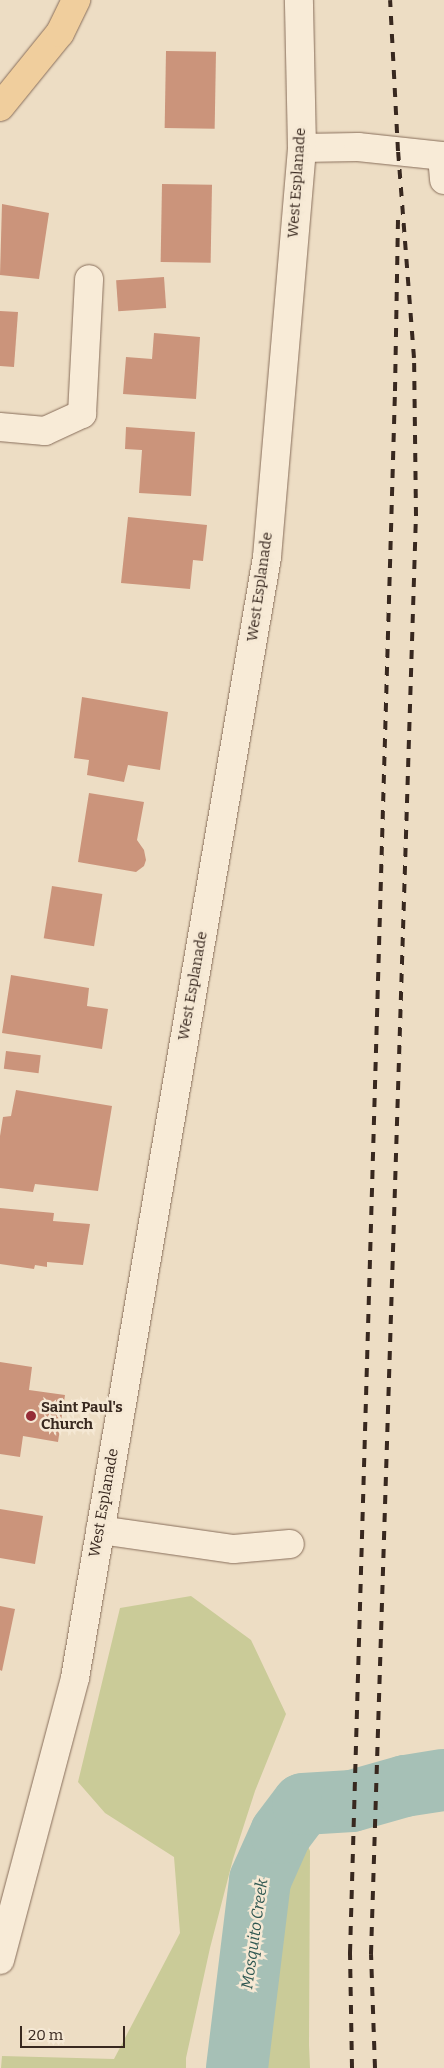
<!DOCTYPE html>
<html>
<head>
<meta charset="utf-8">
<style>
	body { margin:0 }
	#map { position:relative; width:444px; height:2068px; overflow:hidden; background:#edddc4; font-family:Bitter,serif }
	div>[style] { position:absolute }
	.green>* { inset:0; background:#cacb98 }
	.river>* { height:62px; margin:-31px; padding:0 31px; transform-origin:31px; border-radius:31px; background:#a6c0b6 }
	.building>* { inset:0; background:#cb947b; transform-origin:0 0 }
	.roads { filter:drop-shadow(0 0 1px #886e5b) drop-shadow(0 0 1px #886e5b) }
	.minor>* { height:28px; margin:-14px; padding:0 14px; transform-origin:14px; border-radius:14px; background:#f8ebd7 }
	.major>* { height:28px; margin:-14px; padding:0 14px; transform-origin:14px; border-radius:14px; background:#f0ce9d }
	.rail>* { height:4px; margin-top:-2px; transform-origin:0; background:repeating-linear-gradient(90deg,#38281f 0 9px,transparent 0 18px) }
	.dots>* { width:14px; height:14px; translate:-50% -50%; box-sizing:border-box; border:2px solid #f5e8d4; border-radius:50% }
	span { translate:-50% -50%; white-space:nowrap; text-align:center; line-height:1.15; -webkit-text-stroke:5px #f5e8d4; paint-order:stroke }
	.street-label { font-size:15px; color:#38281f }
	.poi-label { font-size:15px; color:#38281f; font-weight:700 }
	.left { translate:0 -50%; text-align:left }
	.water-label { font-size:16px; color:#2e5751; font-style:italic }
	.scale { position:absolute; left:20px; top:2026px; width:105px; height:22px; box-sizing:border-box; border:2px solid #38281f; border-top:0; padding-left:6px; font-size:15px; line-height:18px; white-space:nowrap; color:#38281f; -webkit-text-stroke:4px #f5e8d4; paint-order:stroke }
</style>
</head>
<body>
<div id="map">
	<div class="green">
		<div style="clip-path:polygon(191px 1596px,251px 1640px,286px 1714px,255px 1791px,233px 1859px,210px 1948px,186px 2058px,186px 2068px,1px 2068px,2px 2056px,114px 2059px,180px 1933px,174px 1857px,105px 1813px,78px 1782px,120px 1608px)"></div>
		<div style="clip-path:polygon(303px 1835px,310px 1851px,309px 2045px,310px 2068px,250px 2068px,269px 1906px,281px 1863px)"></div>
	</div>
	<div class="river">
		<div style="left:237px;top:2068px;width:189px;rotate:-83deg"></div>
		<div style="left:260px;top:1880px;width:51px;rotate:-65.9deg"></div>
		<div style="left:281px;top:1833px;width:36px;rotate:-53deg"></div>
		<div style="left:303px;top:1804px;width:49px;rotate:-3.5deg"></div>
		<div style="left:352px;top:1801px;width:55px;rotate:-15.8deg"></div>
		<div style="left:405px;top:1786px;width:39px;rotate:-9deg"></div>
	</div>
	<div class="building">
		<div style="left:166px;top:51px;width:50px;height:77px;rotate:1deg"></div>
		<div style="left:162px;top:184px;width:50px;height:78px;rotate:1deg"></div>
		<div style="clip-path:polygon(2px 204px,49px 213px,39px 279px,0 275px)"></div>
		<div style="left:164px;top:277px;width:31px;height:48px;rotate:86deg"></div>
		<div style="clip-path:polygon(0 311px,18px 312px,14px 367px,0 366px)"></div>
		<div style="clip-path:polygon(154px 333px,200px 337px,196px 399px,123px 394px,126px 357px,152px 359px)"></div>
		<div style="clip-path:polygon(126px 427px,195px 432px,191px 496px,139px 493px,142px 450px,125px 449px)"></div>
		<div style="clip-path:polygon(128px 517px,207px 525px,203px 561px,193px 560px,190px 589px,121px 583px)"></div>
		<div style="clip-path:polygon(82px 697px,168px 712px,160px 770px,128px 765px,124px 782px,87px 775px,89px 760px,74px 758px)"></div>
		<div style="clip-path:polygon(89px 793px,144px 802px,137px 840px,144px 850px,146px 860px,144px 866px,136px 872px,78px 862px)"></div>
		<div style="left:52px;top:886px;width:51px;height:53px;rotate:9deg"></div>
		<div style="clip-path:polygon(11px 975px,89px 988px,87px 1006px,108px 1009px,102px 1049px,2px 1033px)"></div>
		<div style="left:6px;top:1051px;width:35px;height:18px;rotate:7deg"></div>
		<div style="clip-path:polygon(16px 1090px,112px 1106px,98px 1191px,35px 1184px,33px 1192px,0 1188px,0 1136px,3px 1117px,11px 1116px)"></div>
		<div style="clip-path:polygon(0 1208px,54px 1213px,53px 1221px,90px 1224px,83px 1265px,47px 1262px,47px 1267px,35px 1265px,34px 1269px,0 1264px)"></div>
		<div style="clip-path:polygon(0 1362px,32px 1367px,29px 1390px,65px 1395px,58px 1442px,23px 1436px,20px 1457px,0 1454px)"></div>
		<div style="clip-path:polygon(0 1509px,43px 1516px,35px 1564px,0 1558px)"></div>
		<div style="clip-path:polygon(0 1606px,15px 1609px,2px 1671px,0 1670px)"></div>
	</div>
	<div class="roads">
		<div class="minor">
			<div style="left:302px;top:148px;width:56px;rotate:-1deg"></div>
			<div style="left:358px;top:147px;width:84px;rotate:6.1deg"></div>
			<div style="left:442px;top:156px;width:24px;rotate:85deg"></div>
			<div style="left:0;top:427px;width:45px;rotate:5.1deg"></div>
			<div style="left:45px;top:431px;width:41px;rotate:-24.7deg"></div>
			<div style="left:82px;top:414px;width:135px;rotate:-87deg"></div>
			<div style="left:100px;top:1530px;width:135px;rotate:8.1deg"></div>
			<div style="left:234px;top:1549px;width:56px;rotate:-5.1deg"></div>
			<div style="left:0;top:1960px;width:292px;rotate:-75.1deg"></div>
			<div style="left:75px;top:1678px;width:1137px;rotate:-80.28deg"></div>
			<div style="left:267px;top:557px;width:410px;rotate:-85.1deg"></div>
			<div style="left:302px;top:148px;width:148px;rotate:-91.2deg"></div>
		</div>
		<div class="major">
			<div style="left:0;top:107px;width:95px;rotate:-51deg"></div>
			<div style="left:60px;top:33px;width:37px;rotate:-64deg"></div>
		</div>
	</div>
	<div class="rail">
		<div style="left:352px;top:2068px;width:115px;rotate:-91deg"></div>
		<div style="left:350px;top:1953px;width:1563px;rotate:-88.35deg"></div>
		<div style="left:395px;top:391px;width:172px;rotate:-89deg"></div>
		<div style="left:375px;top:2068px;width:114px;rotate:-92deg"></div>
		<div style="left:371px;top:1954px;width:1439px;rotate:-88.21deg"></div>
		<div style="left:416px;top:516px;width:158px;rotate:-90.7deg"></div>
		<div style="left:414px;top:358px;width:208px;rotate:-94.4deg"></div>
		<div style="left:398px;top:151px;width:151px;rotate:-93deg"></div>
	</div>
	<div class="dots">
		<div style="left:31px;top:1416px;background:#952c37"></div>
	</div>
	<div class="street-label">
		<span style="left:297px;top:183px;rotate:-86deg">West Esplanade</span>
		<span style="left:260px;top:587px;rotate:-82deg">West Esplanade</span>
		<span style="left:193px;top:986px;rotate:-80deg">West Esplanade</span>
		<span style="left:104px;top:1503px;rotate:-80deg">West Esplanade</span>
	</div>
	<div class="poi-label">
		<span class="left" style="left:41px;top:1416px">Saint Paul's<br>Church</span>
	</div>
	<div class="water-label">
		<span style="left:255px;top:1934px;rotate:-82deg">Mosquito Creek</span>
	</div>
	<div class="scale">20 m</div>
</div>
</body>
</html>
